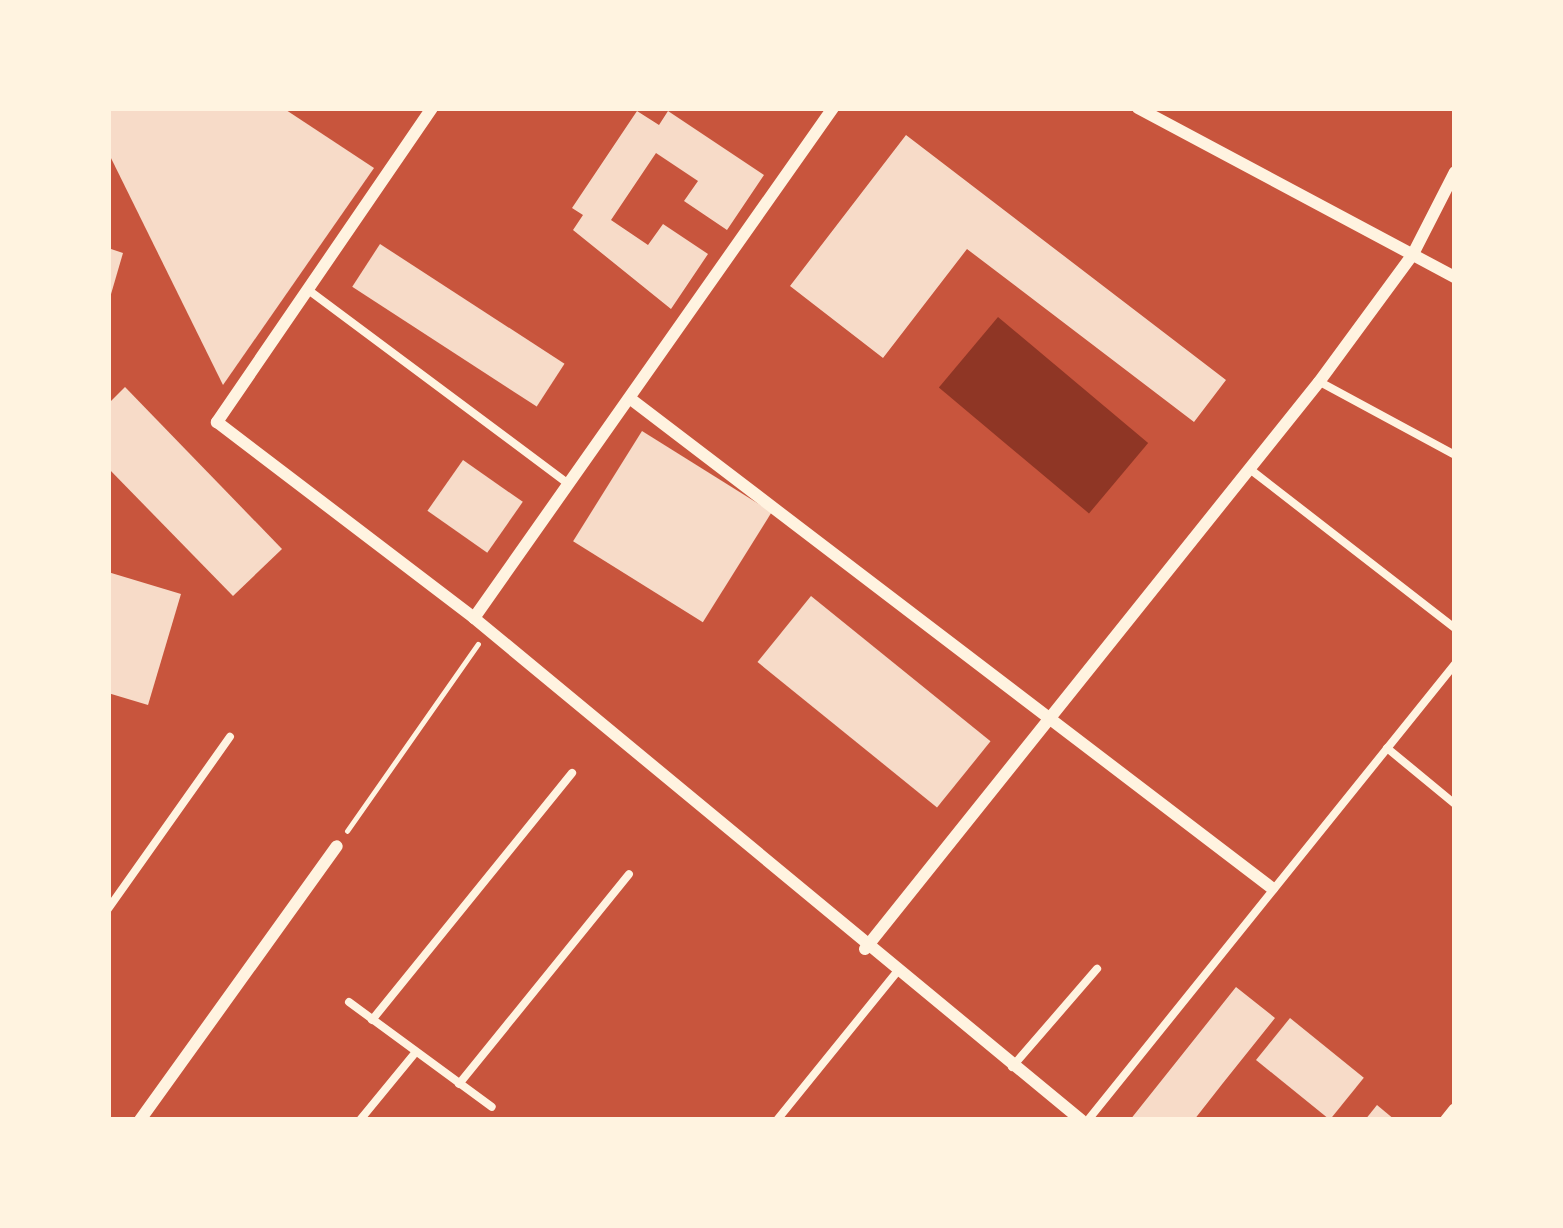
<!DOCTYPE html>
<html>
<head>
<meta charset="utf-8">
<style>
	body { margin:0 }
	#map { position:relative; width:1563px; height:1228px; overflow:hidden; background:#c8553d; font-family:Lato,sans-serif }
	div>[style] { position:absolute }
	.water>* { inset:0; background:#8f3625; transform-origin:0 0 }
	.building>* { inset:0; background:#f7dbc8; transform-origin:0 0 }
	.path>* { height:4.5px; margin:-2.25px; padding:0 2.25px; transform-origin:2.25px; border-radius:2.25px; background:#fff3e0 }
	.service>* { height:8px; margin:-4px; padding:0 4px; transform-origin:4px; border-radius:4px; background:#fff3e0 }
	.minor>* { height:12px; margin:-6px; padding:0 6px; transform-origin:6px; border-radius:6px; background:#fff3e0 }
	span { translate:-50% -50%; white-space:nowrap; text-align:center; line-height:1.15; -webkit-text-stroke:12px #fff3e0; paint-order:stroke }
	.frame { position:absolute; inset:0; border:111px solid #fff3e0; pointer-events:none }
</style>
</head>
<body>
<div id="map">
	<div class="water">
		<div style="left:998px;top:317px;width:196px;height:92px;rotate:40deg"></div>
	</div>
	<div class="building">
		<div style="clip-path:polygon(108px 108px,283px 108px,374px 168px,223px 385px,108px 152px)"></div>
		<div style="clip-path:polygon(637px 111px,659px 125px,668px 111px,764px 175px,727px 230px,684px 201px,698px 181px,656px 153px,611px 220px,648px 245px,663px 224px,708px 254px,671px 309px,573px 230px,583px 215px,572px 208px)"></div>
		<div style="clip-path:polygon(906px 135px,1226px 380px,1194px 422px,967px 249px,883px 358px,790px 286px)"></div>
		<div style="left:380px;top:244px;width:220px;height:51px;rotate:33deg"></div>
		<div style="clip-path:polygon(108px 248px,123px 253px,109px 301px,108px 301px)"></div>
		<div style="clip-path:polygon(125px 387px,282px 549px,233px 596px,108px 468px,108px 404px)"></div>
		<div style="left:642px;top:431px;width:153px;height:130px;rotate:32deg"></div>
		<div style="left:463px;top:460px;width:73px;height:62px;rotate:35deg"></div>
		<div style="clip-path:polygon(108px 572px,181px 594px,148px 705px,108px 693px)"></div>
		<div style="left:811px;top:596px;width:231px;height:85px;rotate:39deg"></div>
		<div style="clip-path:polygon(1236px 987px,1275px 1018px,1223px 1083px,1194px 1120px,1130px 1120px)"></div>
		<div style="left:1290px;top:1018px;width:95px;height:54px;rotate:39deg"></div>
		<div style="clip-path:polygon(1377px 1105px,1395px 1120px,1365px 1120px)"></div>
	</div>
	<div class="path">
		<div style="left:347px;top:831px;width:228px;rotate:-55deg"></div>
	</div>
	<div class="service">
		<div style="left:307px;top:289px;width:327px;rotate:36.7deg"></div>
		<div style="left:1320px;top:382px;width:153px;rotate:28.4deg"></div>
		<div style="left:1251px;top:470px;width:258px;rotate:37.8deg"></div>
		<div style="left:1387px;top:748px;width:88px;rotate:39.5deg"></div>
		<div style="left:108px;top:909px;width:211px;rotate:-54.7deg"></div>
		<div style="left:349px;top:1002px;width:177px;rotate:36.3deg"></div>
		<div style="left:372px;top:1020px;width:318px;rotate:-51deg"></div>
		<div style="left:1012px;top:1067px;width:130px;rotate:-49.1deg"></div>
		<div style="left:459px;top:1084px;width:270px;rotate:-51deg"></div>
		<div style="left:360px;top:1120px;width:87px;rotate:-50.6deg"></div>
		<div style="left:777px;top:1120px;width:189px;rotate:-51deg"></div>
		<div style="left:1088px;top:1120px;width:585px;rotate:-51.17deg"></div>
	</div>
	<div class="minor">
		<div style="left:432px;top:108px;width:381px;rotate:124.4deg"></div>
		<div style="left:217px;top:422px;width:323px;rotate:37.3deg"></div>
		<div style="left:474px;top:618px;width:788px;rotate:39.59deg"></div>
		<div style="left:1138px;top:108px;width:359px;rotate:28.1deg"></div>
		<div style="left:632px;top:400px;width:805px;rotate:37.33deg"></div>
		<div style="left:474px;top:618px;width:624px;rotate:-54.86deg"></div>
		<div style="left:865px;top:949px;width:726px;rotate:-51.32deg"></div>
		<div style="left:1319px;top:382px;width:159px;rotate:-53.7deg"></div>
		<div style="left:1413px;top:254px;width:92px;rotate:-62.9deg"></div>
		<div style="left:140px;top:1120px;width:337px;rotate:-54.3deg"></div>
		<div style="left:1446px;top:1120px;width:14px;rotate:-51deg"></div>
	</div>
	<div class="frame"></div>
</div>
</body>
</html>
